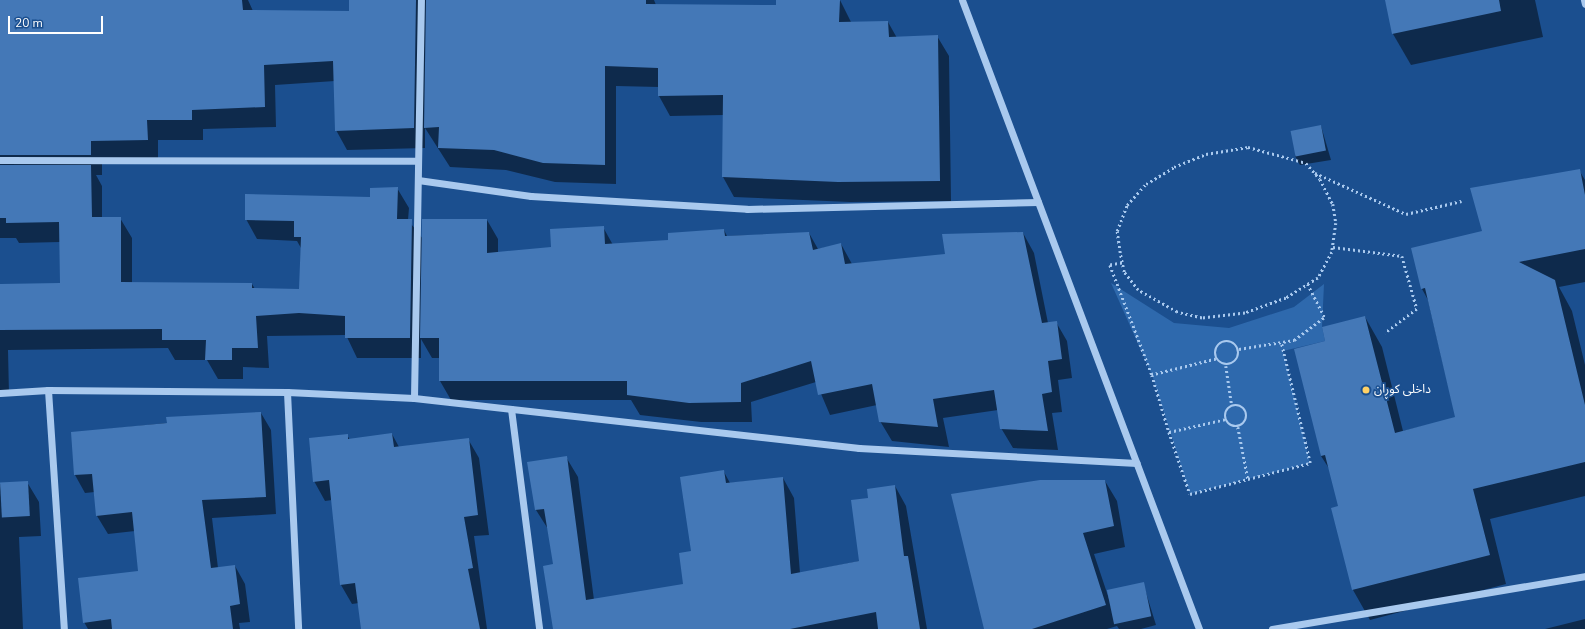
<!DOCTYPE html>
<html>
<head>
<meta charset="utf-8">
<style>
	body { margin:0 }
	#map { position:relative; width:1585px; height:629px; overflow:hidden; background:#1b4f8f; font-family:"Nunito Sans","Noto Sans Arabic",sans-serif }
	div>[style] { position:absolute }
	.green>* { inset:0; background:#2e69ad }
	.shadow>* { inset:0; background:#0007 }
	.building>* { inset:0; background:#4478b7; transform-origin:0 0 }
	.path>* { height:2.5px; margin-top:-1.25px; transform-origin:0; background:repeating-linear-gradient(90deg,#a9c9ee 0 2px,transparent 0 5px) }
	.path>.ring { margin:-1.25px; padding:0; box-sizing:content-box; background:none; border:2.5px solid #a9c9ee; border-radius:50% }
	.minor>* { height:7px; margin:-3.5px; padding:0 3.5px; transform-origin:3.5px; border-radius:3.5px; background:#a9c9ee }
	.dots>* { width:11px; height:11px; translate:-50% -50%; box-sizing:border-box; border:2px solid #1b4f8f; border-radius:50% }
	span { translate:-50% -50%; white-space:nowrap; text-align:center; line-height:1.15; -webkit-text-stroke:3.5px #1b4f8f; paint-order:stroke }
	.poi-label { font-size:12px; color:#fff }
	.left { translate:0 -50%; text-align:left }
	.scale { position:absolute; left:8px; top:16px; width:95px; height:18px; box-sizing:border-box; border:2px solid #fff; border-top:0; padding-left:5px; font-size:12px; line-height:14px; white-space:nowrap; color:#fff; -webkit-text-stroke:3px #1b4f8f; paint-order:stroke }
</style>
</head>
<body>
<div id="map">
	<div class="green">
		<div style="clip-path:polygon(1111px 283px,1174px 323px,1229px 328px,1294px 307px,1324px 284px,1322px 327px,1325px 341px,1283px 351px,1310px 463px,1190px 494px,1152px 375px)"></div>
	</div>
	<div class="shadow">
		<div style="clip-path:polygon(0 0,248px 0,253px 11px,350px 12px,350px 0,654px 0,656px 5px,777px 6px,777px 0,840px 0,851px 22px,888px 22px,897px 38px,937px 36px,949px 56px,951px 201px,850px 202px,734px 197px,723px 177px,724px 115px,670px 116px,659px 96px,659px 87px,616px 86px,616px 184px,555px 182px,506px 170px,450px 167px,425px 128px,425px 148px,347px 150px,336px 130px,335px 81px,275px 85px,276px 127px,203px 129px,203px 140px,158px 140px,158px 159px,102px 160px,102px 175px,96px 175px,102px 186px,102px 218px,120px 218px,132px 238px,132px 283px,252px 284px,255px 289px,300px 290px,301px 248px,297px 241px,257px 239px,246px 219px,371px 198px,397px 188px,409px 208px,408px 220px,423px 239px,487px 220px,498px 239px,498px 253px,552px 248px,603px 227px,613px 245px,669px 241px,724px 230px,727px 236px,809px 233px,818px 249px,841px 244px,852px 264px,946px 255px,1023px 233px,1034px 253px,1048px 323px,1056px 322px,1067px 341px,1072px 378px,1058px 380px,1062px 412px,1052px 413px,1058px 450px,1013px 448px,1001px 428px,998px 410px,943px 418px,949px 447px,892px 441px,880px 421px,877px 405px,830px 415px,816px 382px,751px 402px,752px 422px,701px 422px,640px 415px,631px 400px,451px 400px,440px 381px,440px 358px,432px 358px,421px 339px,421px 358px,357px 358px,346px 335px,267px 336px,269px 368px,243px 367px,243px 379px,218px 379px,207px 360px,175px 360px,168px 348px,8px 350px,9px 394px,0 394px,0 285px,61px 284px,60px 242px,19px 243px,16px 238px,0 238px)"></div>
		<div style="clip-path:polygon(1386px 0,1535px 0,1543px 37px,1411px 65px,1393px 34px)"></div>
		<div style="clip-path:polygon(1321px 126px,1331px 160px,1300px 165px,1295px 156px)"></div>
		<div style="clip-path:polygon(1579px 170px,1585px 180px,1585px 282px,1559px 287px,1572px 311px,1585px 365px,1585px 496px,1490px 519px,1506px 584px,1370px 620px,1353px 590px,1332px 509px,1339px 507px,1330px 470px,1321px 456px,1326px 341px,1365px 317px,1382px 347px,1403px 431px,1456px 418px,1428px 300px,1422px 289px,1483px 231px)"></div>
		<div style="clip-path:polygon(261px 413px,271px 430px,276px 514px,212px 518px,218px 568px,235px 566px,245px 584px,250px 622px,239px 623px,240px 629px,88px 629px,84px 622px,139px 572px,135px 531px,108px 534px,97px 516px,95px 492px,85px 493px,75px 475px,72px 433px)"></div>
		<div style="clip-path:polygon(392px 434px,399px 447px,468px 439px,479px 458px,489px 535px,474px 536px,487px 629px,362px 629px,359px 603px,352px 604px,341px 585px,332px 500px,325px 501px,314px 481px,347px 435px,350px 440px)"></div>
		<div style="clip-path:polygon(566px 457px,578px 477px,594px 600px,685px 585px,693px 552px,724px 472px,730px 483px,783px 478px,794px 498px,800px 573px,860px 561px,869px 499px,895px 486px,906px 506px,927px 629px,554px 629px,554px 565px,548px 529px,536px 510px,528px 463px)"></div>
		<div style="clip-path:polygon(1105px 481px,1117px 501px,1125px 547px,1094px 554px,1110px 602px,1143px 583px,1156px 625px,1141px 629px,1119px 629px,1117px 626px,1107px 629px,985px 629px)"></div>
		<div style="clip-path:polygon(27px 482px,39px 502px,41px 536px,19px 537px,23px 629px,0 629px,0 484px)"></div>
		<div style="clip-path:polygon(1585px 619px,1585px 629px,1545px 629px)"></div>
	</div>
	<div class="building">
		<div style="clip-path:polygon(0 0,242px 0,243px 10px,349px 11px,349px 0,416px 0,414px 128px,335px 131px,333px 61px,264px 65px,265px 107px,192px 110px,192px 120px,147px 120px,148px 140px,91px 141px,91px 155px,0 155px)"></div>
		<div style="clip-path:polygon(426px 0,646px 0,646px 4px,776px 5px,776px 0,840px 0,839px 22px,888px 21px,889px 37px,938px 35px,940px 181px,838px 182px,722px 177px,723px 95px,658px 96px,658px 68px,605px 66px,605px 165px,543px 163px,494px 150px,438px 148px,439px 127px,424px 128px)"></div>
		<div style="clip-path:polygon(1385px 0,1499px 0,1501px 11px,1392px 34px)"></div>
		<div style="left:1321px;top:125px;width:26px;height:31px;rotate:79deg"></div>
		<div style="clip-path:polygon(0 165px,91px 165px,92px 217px,121px 217px,121px 282px,252px 283px,252px 288px,299px 289px,301px 237px,294px 237px,294px 221px,245px 220px,245px 194px,370px 197px,370px 188px,398px 187px,397px 219px,412px 219px,410px 338px,345px 338px,345px 316px,299px 313px,256px 316px,258px 348px,232px 348px,232px 360px,205px 360px,206px 340px,162px 340px,162px 329px,0 330px,0 284px,60px 283px,59px 222px,6px 223px,6px 218px,0 218px)"></div>
		<div style="clip-path:polygon(1580px 169px,1585px 195px,1585px 249px,1519px 262px,1555px 280px,1585px 405px,1585px 462px,1473px 489px,1490px 555px,1352px 590px,1331px 508px,1338px 506px,1325px 455px,1321px 456px,1294px 349px,1325px 341px,1322px 327px,1365px 316px,1395px 433px,1455px 417px,1425px 288px,1421px 289px,1411px 248px,1482px 231px,1470px 188px)"></div>
		<div style="clip-path:polygon(422px 219px,487px 219px,487px 253px,551px 247px,550px 229px,604px 226px,605px 244px,668px 240px,668px 233px,724px 229px,725px 236px,809px 232px,813px 250px,841px 243px,845px 264px,945px 254px,942px 234px,1023px 232px,1042px 323px,1057px 321px,1062px 359px,1048px 361px,1052px 392px,1042px 394px,1048px 431px,1000px 429px,994px 390px,933px 399px,938px 427px,879px 422px,872px 384px,818px 395px,811px 361px,741px 383px,741px 402px,689px 403px,627px 395px,627px 381px,439px 381px,439px 338px,420px 338px)"></div>
		<div style="clip-path:polygon(261px 412px,266px 497px,202px 500px,211px 568px,235px 565px,240px 604px,230px 606px,233px 629px,112px 629px,111px 619px,83px 623px,78px 578px,138px 571px,132px 512px,96px 516px,92px 474px,74px 475px,71px 432px,167px 423px,166px 417px)"></div>
		<div style="clip-path:polygon(392px 433px,394px 447px,469px 438px,478px 515px,464px 517px,473px 568px,468px 569px,480px 629px,361px 629px,355px 583px,340px 585px,329px 480px,313px 482px,309px 438px,348px 434px,348px 439px)"></div>
		<div style="clip-path:polygon(567px 456px,586px 600px,683px 584px,679px 553px,691px 551px,680px 477px,724px 470px,726px 483px,783px 477px,791px 574px,859px 561px,851px 500px,868px 498px,867px 489px,895px 485px,904px 556px,908px 556px,920px 629px,878px 629px,876px 612px,790px 629px,553px 629px,543px 566px,553px 564px,544px 509px,535px 510px,527px 462px)"></div>
		<div style="clip-path:polygon(1040px 480px,1105px 480px,1114px 526px,1083px 533px,1106px 605px,1032px 629px,984px 629px,951px 494px)"></div>
		<div style="left:28px;top:481px;width:35px;height:28px;rotate:87deg"></div>
		<div style="left:1144px;top:582px;width:35px;height:38px;rotate:78deg"></div>
	</div>
	<div class="path">
		<div style="left:1248px;top:147px;width:60px;rotate:15.4deg"></div>
		<div style="left:1306px;top:163px;width:21px;rotate:49deg"></div>
		<div style="left:1320px;top:179px;width:28px;rotate:63deg"></div>
		<div style="left:1333px;top:204px;width:19px;rotate:81deg"></div>
		<div style="left:1336px;top:223px;width:29px;rotate:98deg"></div>
		<div style="left:1332px;top:252px;width:30px;rotate:118deg"></div>
		<div style="left:1318px;top:278px;width:38px;rotate:148deg"></div>
		<div style="left:1286px;top:298px;width:44px;rotate:159.9deg"></div>
		<div style="left:1245px;top:313px;width:43px;rotate:173.4deg"></div>
		<div style="left:1202px;top:318px;width:26px;rotate:-167deg"></div>
		<div style="left:1177px;top:312px;width:45px;rotate:-150.6deg"></div>
		<div style="left:1138px;top:290px;width:23px;rotate:-128deg"></div>
		<div style="left:1124px;top:272px;width:19px;rotate:-102deg"></div>
		<div style="left:1120px;top:253px;width:22px;rotate:-98deg"></div>
		<div style="left:1117px;top:231px;width:28px;rotate:-69deg"></div>
		<div style="left:1127px;top:205px;width:28px;rotate:-48deg"></div>
		<div style="left:1146px;top:184px;width:33px;rotate:-31deg"></div>
		<div style="left:1174px;top:167px;width:35px;rotate:-22deg"></div>
		<div style="left:1206px;top:154px;width:43px;rotate:-9.5deg"></div>
		<div style="left:1315px;top:173px;width:100px;rotate:24.3deg"></div>
		<div style="left:1406px;top:214px;width:57px;rotate:-13.1deg"></div>
		<div style="left:1333px;top:247px;width:70px;rotate:7.4deg"></div>
		<div style="left:1402px;top:256px;width:55px;rotate:74.2deg"></div>
		<div style="left:1417px;top:309px;width:40px;rotate:143deg"></div>
		<div style="left:1122px;top:263px;width:12px;rotate:171deg"></div>
		<div style="left:1110px;top:265px;width:118px;rotate:69.1deg"></div>
		<div class="ring" style="left:1215px;top:341px;width:21.5px;height:21.5px"></div>
		<div style="left:1239px;top:349px;width:56px;rotate:-9.3deg"></div>
		<div style="left:1294px;top:340px;width:38px;rotate:-37deg"></div>
		<div style="left:1324px;top:317px;width:37px;rotate:-117deg"></div>
		<div style="left:1216px;top:359px;width:66px;rotate:166deg"></div>
		<div style="left:1152px;top:375px;width:59px;rotate:73.4deg"></div>
		<div style="left:1169px;top:432px;width:58px;rotate:-12.8deg"></div>
		<div style="left:1226px;top:366px;width:40px;rotate:81.5deg"></div>
		<div class="ring" style="left:1225px;top:405px;width:19.5px;height:19.5px"></div>
		<div style="left:1238px;top:427px;width:53px;rotate:79.1deg"></div>
		<div style="left:1169px;top:432px;width:65px;rotate:71.3deg"></div>
		<div style="left:1190px;top:494px;width:124px;rotate:-14.5deg"></div>
		<div style="left:1310px;top:463px;width:124px;rotate:-103.5deg"></div>
	</div>
	<div class="minor">
		<div style="left:962px;top:0;width:672px;rotate:69.35deg"></div>
		<div style="left:1584px;top:0;width:4px;rotate:76deg"></div>
		<div style="left:0;top:160px;width:418px;rotate:0.1deg"></div>
		<div style="left:418px;top:180px;width:114px;rotate:8.1deg"></div>
		<div style="left:531px;top:196px;width:216px;rotate:3.4deg"></div>
		<div style="left:747px;top:209px;width:291px;rotate:-1.4deg"></div>
		<div style="left:48px;top:390px;width:240px;rotate:86.2deg"></div>
		<div style="left:287px;top:392px;width:237px;rotate:87.3deg"></div>
		<div style="left:0;top:393px;width:48px;rotate:-3.6deg"></div>
		<div style="left:48px;top:390px;width:239px;rotate:0.5deg"></div>
		<div style="left:287px;top:392px;width:127px;rotate:2.7deg"></div>
		<div style="left:414px;top:398px;width:448px;rotate:6.4deg"></div>
		<div style="left:859px;top:448px;width:278px;rotate:3.1deg"></div>
		<div style="left:414px;top:398px;width:398px;rotate:-89deg"></div>
		<div style="left:511px;top:409px;width:222px;rotate:82.7deg"></div>
		<div style="left:1272px;top:629px;width:317px;rotate:-9.6deg"></div>
	</div>
	<div class="dots">
		<div style="left:1366px;top:390px;background:#ffd166"></div>
	</div>
	<div class="poi-label">
		<span class="left" style="left:1374px;top:390px">داخلی کوڕان</span>
	</div>
	<div class="scale">20 m</div>
</div>
</body>
</html>
